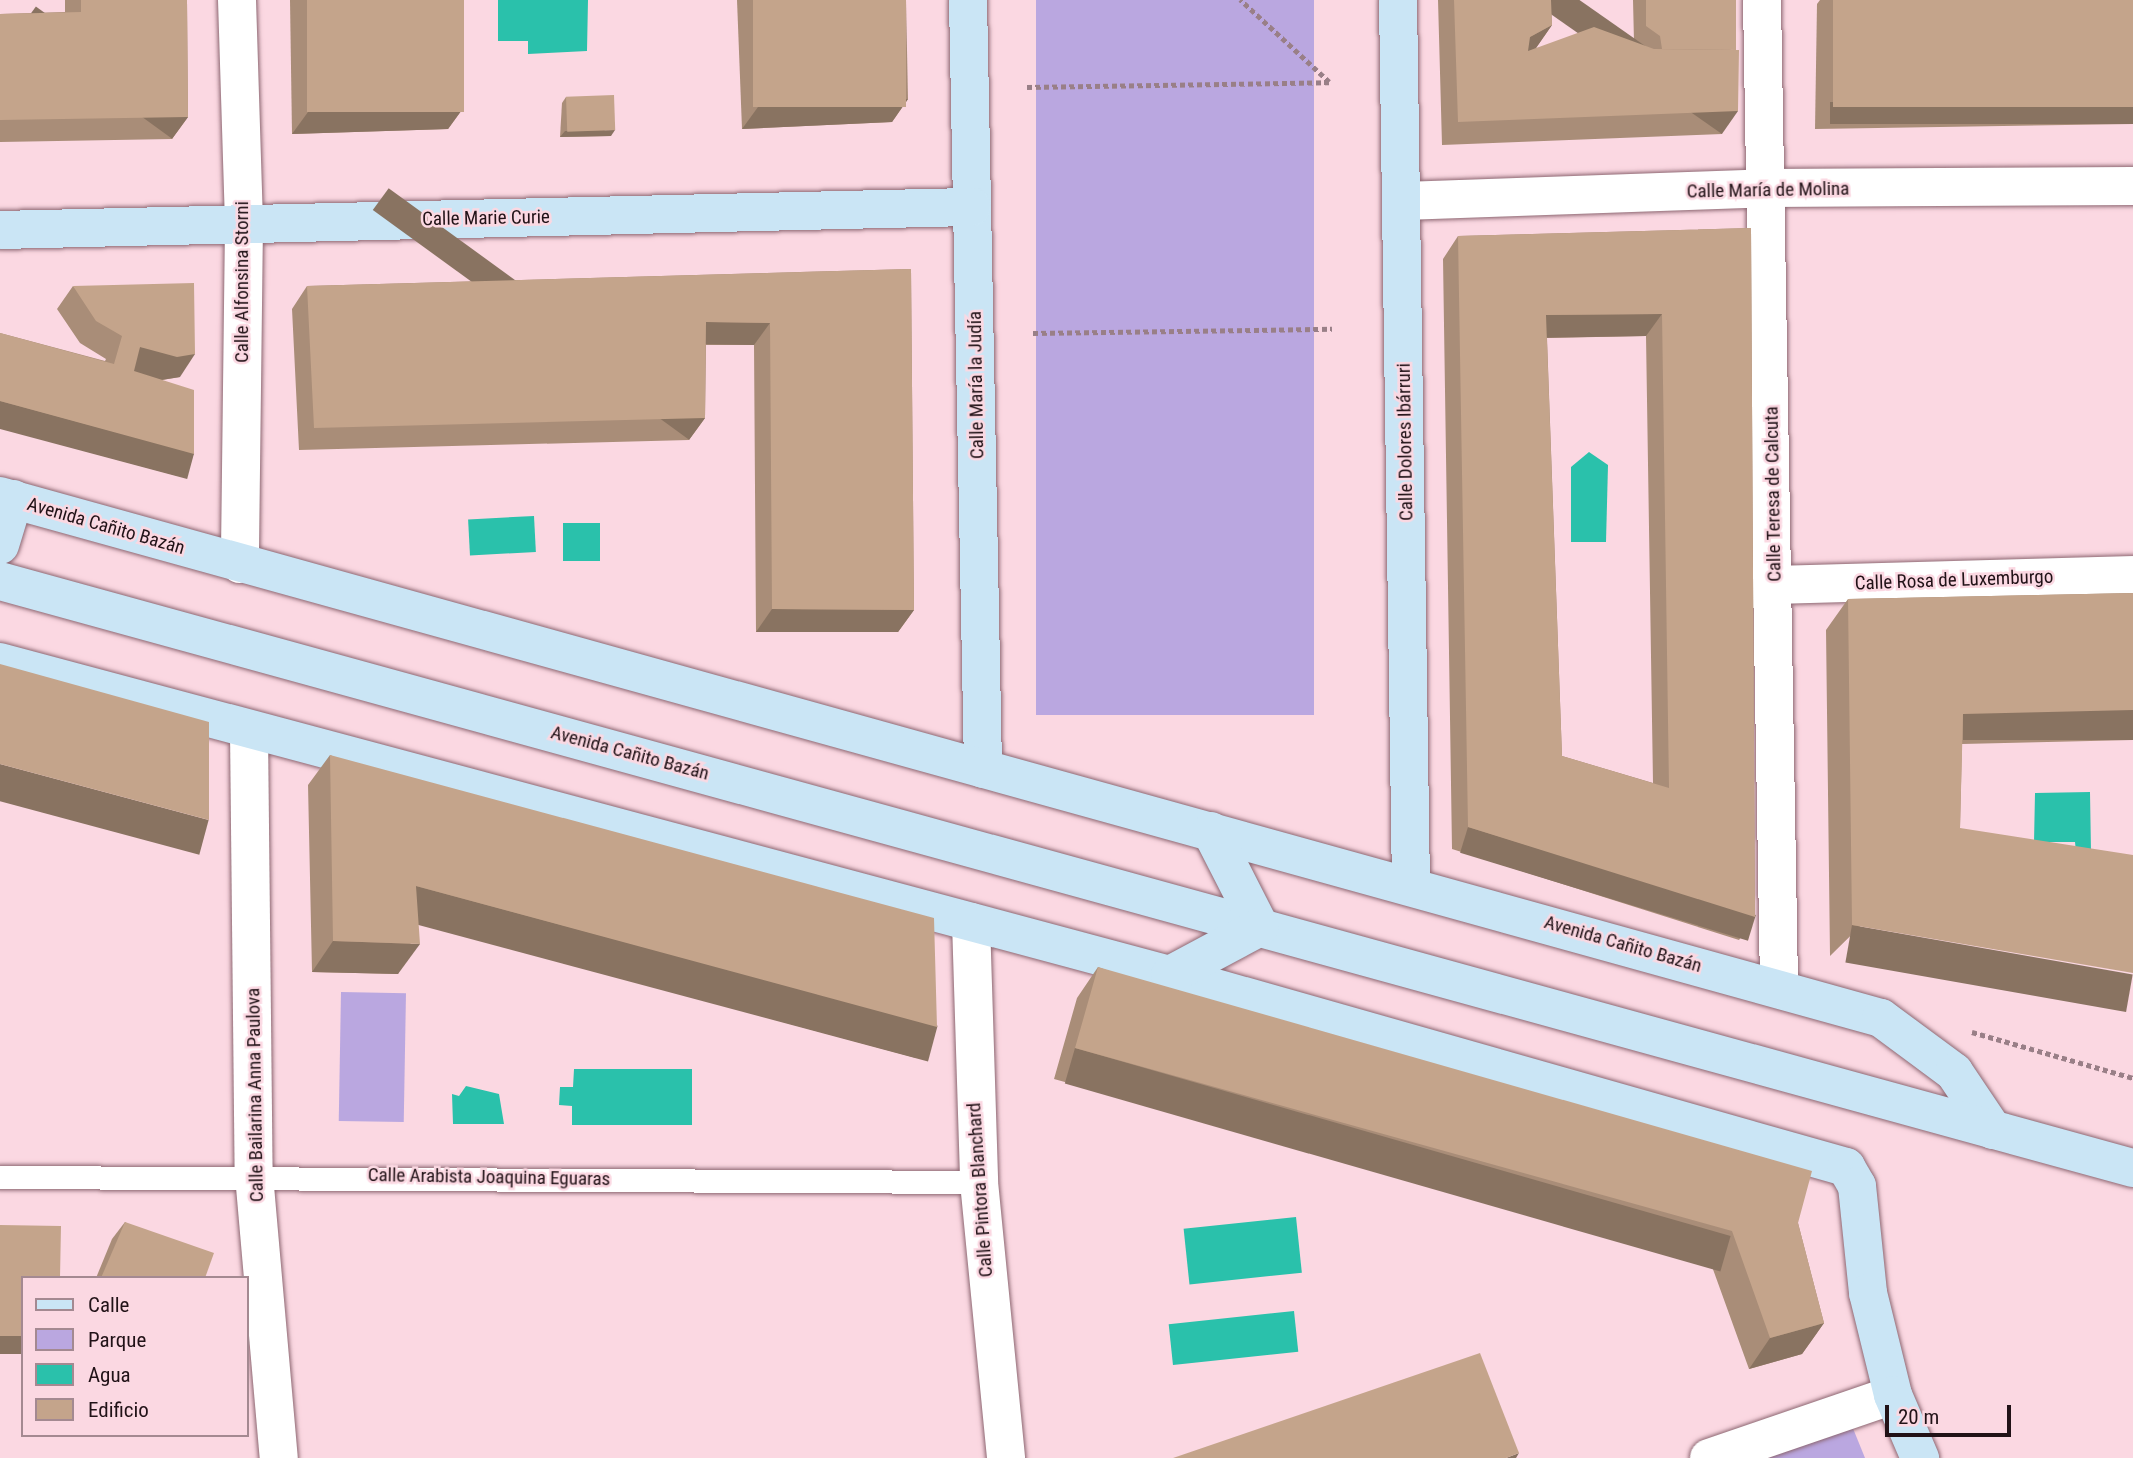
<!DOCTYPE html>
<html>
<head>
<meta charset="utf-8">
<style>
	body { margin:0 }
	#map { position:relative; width:2133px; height:1458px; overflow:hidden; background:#fbd8e2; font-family:"Roboto Condensed",sans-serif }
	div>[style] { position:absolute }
	.green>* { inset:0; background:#baa7e0; transform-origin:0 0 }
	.water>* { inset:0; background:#2ac1ab; transform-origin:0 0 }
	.path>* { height:4.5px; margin-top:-2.25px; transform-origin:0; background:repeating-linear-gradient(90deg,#997f87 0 5px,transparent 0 8.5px) }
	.roads { filter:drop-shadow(0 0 2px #8d6772) drop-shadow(0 0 2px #8d6772) }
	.lane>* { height:23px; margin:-11.5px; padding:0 11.5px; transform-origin:11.5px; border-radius:11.5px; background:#fff }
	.street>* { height:38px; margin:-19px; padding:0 19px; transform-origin:19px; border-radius:19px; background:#fff }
	.secondary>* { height:38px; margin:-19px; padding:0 19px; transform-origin:19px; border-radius:19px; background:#cae5f5 }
	.wall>* { inset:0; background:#a98d78 }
	.shaded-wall>* { inset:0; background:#897361; transform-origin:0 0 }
	.building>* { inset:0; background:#c4a48b; transform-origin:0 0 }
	span { translate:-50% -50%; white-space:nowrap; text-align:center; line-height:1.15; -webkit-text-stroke:5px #fbd8e2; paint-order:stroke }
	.street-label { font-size:19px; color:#211217 }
	.legend { position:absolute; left:21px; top:1276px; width:228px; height:161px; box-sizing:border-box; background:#fbd8e2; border:2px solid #a48991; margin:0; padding:9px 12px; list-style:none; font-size:21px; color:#211217 }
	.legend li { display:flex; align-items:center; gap:14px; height:35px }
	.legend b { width:35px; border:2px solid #a48991 }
	.scale { position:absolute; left:1885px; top:1405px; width:126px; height:32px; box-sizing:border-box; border:4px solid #211217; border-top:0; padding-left:9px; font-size:21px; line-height:24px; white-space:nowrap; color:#211217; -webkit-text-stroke:5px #fbd8e2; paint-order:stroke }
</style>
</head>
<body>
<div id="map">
	<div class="green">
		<div style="left:1036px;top:0;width:278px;height:715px"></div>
		<div style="left:341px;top:992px;width:65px;height:129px;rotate:1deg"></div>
		<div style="clip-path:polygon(1852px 1426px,1865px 1458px,1762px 1458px)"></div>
	</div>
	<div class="water">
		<div style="clip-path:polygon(498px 0,588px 0,587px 51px,528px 54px,528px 41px,498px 41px)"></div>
		<div style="clip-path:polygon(1589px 452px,1608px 465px,1606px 542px,1571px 542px,1571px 467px)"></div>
		<div style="left:534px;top:516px;width:36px;height:66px;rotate:87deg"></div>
		<div style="left:600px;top:523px;width:38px;height:37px;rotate:90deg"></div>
		<div style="clip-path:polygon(2090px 792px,2091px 852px,2076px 852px,2075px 842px,2034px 842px,2035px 793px)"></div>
		<div style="clip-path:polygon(574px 1069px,692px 1069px,692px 1125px,572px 1125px,572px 1106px,559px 1105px,560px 1087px,573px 1087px)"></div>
		<div style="clip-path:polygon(466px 1086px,499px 1094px,504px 1124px,453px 1124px,452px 1094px,459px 1096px)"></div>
		<div style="left:1296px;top:1217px;width:56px;height:113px;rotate:84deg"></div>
		<div style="left:1294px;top:1311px;width:41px;height:126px;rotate:84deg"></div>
	</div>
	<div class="path">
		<div style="left:1027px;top:87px;width:302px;rotate:-0.9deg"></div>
		<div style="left:1329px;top:82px;width:121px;rotate:-137.3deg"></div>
		<div style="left:1033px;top:333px;width:299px;rotate:-0.8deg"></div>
		<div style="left:1972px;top:1032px;width:167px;rotate:15.9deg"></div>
	</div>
	<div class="roads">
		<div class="lane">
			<div style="left:0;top:1177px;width:979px;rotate:0.29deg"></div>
		</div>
		<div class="street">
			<div style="left:237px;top:0;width:224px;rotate:88.2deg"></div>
			<div style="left:244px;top:224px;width:340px;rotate:90.7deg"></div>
			<div style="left:1762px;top:0;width:988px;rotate:89.01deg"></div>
			<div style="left:1403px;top:201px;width:364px;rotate:-2deg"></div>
			<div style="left:1767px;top:188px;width:366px;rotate:-0.3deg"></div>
			<div style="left:1775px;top:585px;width:358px;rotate:-1.6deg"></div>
			<div style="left:249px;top:731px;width:444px;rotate:89.4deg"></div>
			<div style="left:254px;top:1175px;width:284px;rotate:85deg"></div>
			<div style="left:971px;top:922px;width:260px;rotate:88.2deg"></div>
			<div style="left:979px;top:1182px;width:277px;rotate:84.4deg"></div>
			<div style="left:1709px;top:1458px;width:194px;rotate:-18.9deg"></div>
		</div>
		<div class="secondary">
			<div style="left:968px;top:0;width:769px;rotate:88.88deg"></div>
			<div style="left:1398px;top:0;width:884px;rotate:89.16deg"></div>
			<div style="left:0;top:230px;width:972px;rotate:-1.36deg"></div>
			<div style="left:0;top:496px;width:1952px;rotate:15.51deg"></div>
			<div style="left:1881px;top:1018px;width:91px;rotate:36.5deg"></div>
			<div style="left:1954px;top:1072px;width:70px;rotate:56.1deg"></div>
			<div style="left:0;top:545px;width:48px;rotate:-73.1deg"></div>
			<div style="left:0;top:581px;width:2212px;rotate:15.39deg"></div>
			<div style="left:0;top:662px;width:1211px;rotate:14.98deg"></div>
			<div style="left:1170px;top:975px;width:703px;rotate:15.86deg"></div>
			<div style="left:1846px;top:1167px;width:22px;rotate:60deg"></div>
			<div style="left:1857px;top:1186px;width:108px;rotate:84.1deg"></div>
			<div style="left:1868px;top:1293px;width:105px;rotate:76.2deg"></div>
			<div style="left:1893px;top:1395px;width:69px;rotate:66.8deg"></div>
			<div style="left:1211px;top:831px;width:108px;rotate:63deg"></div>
			<div style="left:1170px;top:975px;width:102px;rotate:-28.1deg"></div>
		</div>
	</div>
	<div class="wall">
		<div style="clip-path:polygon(65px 0,187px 0,188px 117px,172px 139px,0 142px,0 14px,65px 12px)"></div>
		<div style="clip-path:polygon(290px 0,464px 0,464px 107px,448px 129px,292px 134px)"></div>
		<div style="clip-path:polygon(737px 0,906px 0,908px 99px,892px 122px,742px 129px)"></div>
		<div style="clip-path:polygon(1438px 0,1551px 0,1552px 25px,1536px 48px,1634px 42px,1633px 0,1736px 0,1722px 134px,1442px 145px)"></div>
		<div style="clip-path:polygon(1820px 0,2133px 0,2133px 124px,1815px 129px,1817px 4px)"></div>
		<div style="clip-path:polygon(566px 97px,611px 136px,560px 137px,562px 103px)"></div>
		<div style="clip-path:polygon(evenodd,1751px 228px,1755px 917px,1739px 940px,1452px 849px,1443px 259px,1458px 236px,1751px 228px,1646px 336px,1653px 783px,1562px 756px,1547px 338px,1646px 336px)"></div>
		<div style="clip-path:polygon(911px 269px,914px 610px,898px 632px,756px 632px,754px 345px,706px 345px,705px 418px,689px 440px,299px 450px,292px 309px,307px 286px)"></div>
		<div style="clip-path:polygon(73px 286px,180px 377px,162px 380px,194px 454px,178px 476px,0 428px,0 333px,105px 361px,106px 359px,80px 343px,57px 309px)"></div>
		<div style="clip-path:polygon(2133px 593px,2133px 740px,1962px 744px,1960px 828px,1830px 956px,1826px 630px,1848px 599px)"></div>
		<div style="clip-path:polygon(330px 755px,937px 1027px,916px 1058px,419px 923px,398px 974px,312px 972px,308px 785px)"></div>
		<div style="clip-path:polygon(1098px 967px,1798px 1223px,1824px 1323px,1802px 1354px,1749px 1369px,1710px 1261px,1054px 1079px,1077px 998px)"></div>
		<div style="clip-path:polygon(125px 1222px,205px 1278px,96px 1278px,112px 1239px)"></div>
	</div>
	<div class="shaded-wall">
		<div style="clip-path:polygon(1552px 25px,1536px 48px,1514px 59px,1530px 37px)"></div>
		<div style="clip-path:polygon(908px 99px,892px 122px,742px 129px,758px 107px)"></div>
		<div style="left:2133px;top:102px;width:22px;height:303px;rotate:90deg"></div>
		<div style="clip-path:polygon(464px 107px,448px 129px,292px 134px,308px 112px)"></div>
		<div style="left:1738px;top:111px;width:28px;height:280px;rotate:125deg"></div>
		<div style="left:188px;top:117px;width:27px;height:188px;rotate:126deg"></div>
		<div style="clip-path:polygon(615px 130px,611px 136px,560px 137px,565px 131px)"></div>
		<div style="clip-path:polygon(1662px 314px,1646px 336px,1530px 338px,1546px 315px)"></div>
		<div style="clip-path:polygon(706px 322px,770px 323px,754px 345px,690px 344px)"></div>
		<div style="clip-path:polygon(140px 347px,195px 354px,180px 377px,161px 380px,125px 370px)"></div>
		<div style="left:0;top:401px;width:201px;height:27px;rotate:15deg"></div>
		<div style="left:705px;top:418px;width:27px;height:391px;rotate:126deg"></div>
		<div style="clip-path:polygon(772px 609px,914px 610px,898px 632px,756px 632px)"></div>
		<div style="left:2133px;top:710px;width:30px;height:170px;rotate:90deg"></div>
		<div style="left:0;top:764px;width:216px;height:36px;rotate:15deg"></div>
		<div style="left:1468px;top:827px;width:301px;height:27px;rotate:17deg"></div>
		<div style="left:416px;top:886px;width:540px;height:37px;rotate:15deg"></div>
		<div style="left:1852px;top:925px;width:285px;height:38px;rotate:10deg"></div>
		<div style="clip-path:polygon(333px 941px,420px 944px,398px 974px,312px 972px)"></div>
		<div style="left:1075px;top:1048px;width:682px;height:37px;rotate:16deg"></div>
		<div style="clip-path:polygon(1824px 1323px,1802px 1354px,1749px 1369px,1770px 1338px)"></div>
		<div style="left:0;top:1336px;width:23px;height:18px"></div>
		<div style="clip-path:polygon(1519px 1453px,1516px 1458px,1506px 1458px)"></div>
	</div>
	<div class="building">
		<div style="clip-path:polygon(81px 0,187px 0,188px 117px,0 120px,0 14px,81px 12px)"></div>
		<div style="left:307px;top:0;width:157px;height:112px"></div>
		<div style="left:753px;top:0;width:153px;height:107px"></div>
		<div style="clip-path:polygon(1454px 0,1551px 0,1552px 25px,1530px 37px,1528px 51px,1594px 27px,1654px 49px,1739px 50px,1738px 111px,1458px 122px)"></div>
		<div style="clip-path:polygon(1646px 0,1736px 0,1736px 50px,1662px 49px,1660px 36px,1646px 26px)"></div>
		<div style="left:1833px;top:0;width:300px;height:107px"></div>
		<div style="left:614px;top:95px;width:35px;height:48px;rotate:88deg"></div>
		<div style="clip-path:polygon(evenodd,1751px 228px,1755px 917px,1468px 827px,1458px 236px,1751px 228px,1662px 314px,1669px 788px,1562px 756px,1546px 315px,1662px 314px)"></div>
		<div style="clip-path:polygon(911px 269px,914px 610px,772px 609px,770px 323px,706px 322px,705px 418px,314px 428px,307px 286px)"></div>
		<div style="clip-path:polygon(194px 283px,195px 354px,177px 357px,140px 347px,134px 371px,194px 390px,194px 454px,0 401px,0 333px,114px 364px,122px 336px,96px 321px,73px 286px)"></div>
		<div style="clip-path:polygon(2133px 593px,2133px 710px,1963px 714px,1960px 828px,2133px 855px,2133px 973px,1852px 925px,1848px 599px)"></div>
		<div style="clip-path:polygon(0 664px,209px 722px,209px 820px,0 764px)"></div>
		<div style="clip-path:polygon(330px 755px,934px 918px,937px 1027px,416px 886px,420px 944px,333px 941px)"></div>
		<div style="clip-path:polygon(1098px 967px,1812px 1171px,1798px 1223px,1824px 1323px,1770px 1338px,1732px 1231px,1075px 1048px)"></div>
		<div style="clip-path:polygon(125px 1222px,214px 1253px,205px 1278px,101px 1278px)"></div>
		<div style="clip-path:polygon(0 1225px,61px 1226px,60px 1278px,23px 1278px,23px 1336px,0 1336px)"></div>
		<div style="clip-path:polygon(1480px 1353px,1519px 1453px,1506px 1458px,1173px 1458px)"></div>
	</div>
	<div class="street-label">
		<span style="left:1768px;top:190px;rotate:-1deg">Calle María de Molina</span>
		<span style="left:486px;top:218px;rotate:-1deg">Calle Marie Curie</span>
		<span style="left:242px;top:282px;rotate:-90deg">Calle Alfonsina Storni</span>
		<span style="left:976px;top:385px;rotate:-91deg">Calle María la Judía</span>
		<span style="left:1405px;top:442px;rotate:-91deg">Calle Dolores Ibárruri</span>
		<span style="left:1773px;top:494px;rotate:-91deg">Calle Teresa de Calcuta</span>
		<span style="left:106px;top:526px;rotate:16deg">Avenida Cañito Bazán</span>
		<span style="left:1954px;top:580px;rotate:-2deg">Calle Rosa de Luxemburgo</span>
		<span style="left:630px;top:753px;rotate:15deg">Avenida Cañito Bazán</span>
		<span style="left:1623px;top:944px;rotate:16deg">Avenida Cañito Bazán</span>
		<span style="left:255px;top:1095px;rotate:-91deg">Calle Bailarina Anna Paulova</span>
		<span style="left:489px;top:1177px;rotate:1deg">Calle Arabista Joaquina Eguaras</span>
		<span style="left:980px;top:1190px;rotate:-94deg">Calle Pintora Blanchard</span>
	</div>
	<ul class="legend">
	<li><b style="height:9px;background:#cae5f5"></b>Calle</li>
	<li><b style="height:19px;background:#baa7e0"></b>Parque</li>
	<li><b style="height:19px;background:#2ac1ab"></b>Agua</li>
	<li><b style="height:19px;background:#c4a48b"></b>Edificio</li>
	</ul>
	<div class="scale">20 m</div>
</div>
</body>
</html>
